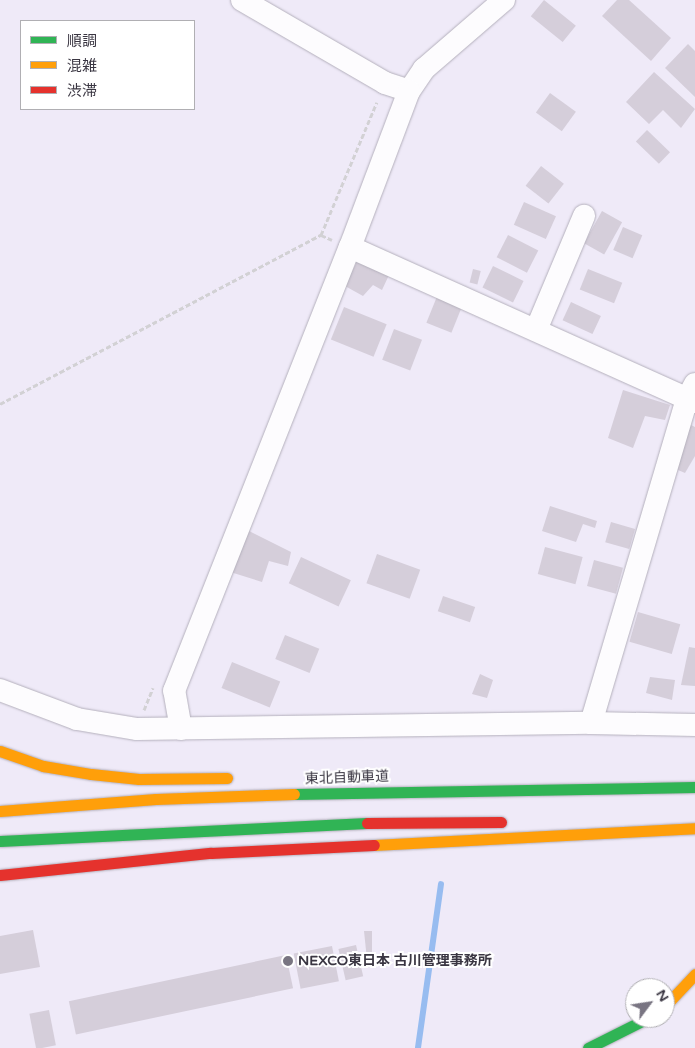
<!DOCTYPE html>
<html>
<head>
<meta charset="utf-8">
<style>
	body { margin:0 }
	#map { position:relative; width:695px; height:1048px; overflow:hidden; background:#efeaf8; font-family:"Varela Round","Noto Sans JP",sans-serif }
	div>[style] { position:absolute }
	.stream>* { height:5.5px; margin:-2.75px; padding:0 2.75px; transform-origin:2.75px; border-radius:2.75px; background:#97bcf0 }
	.building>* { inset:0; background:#d5ceda; transform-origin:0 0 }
	.path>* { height:3px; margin-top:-1.5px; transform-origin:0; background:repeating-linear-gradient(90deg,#d2d1d4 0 5px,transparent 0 7.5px) }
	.roads { filter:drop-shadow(0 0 1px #b4b0bc) drop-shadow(0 0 1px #b4b0bc) }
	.street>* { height:22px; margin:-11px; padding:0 11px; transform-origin:11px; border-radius:11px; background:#fdfcfe }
	.fast>* { height:11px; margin:-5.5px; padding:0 5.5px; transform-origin:5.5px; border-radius:5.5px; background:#30b455 }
	.slow>* { height:11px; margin:-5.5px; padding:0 5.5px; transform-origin:5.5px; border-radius:5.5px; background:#ff9f0a }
	.jam>* { height:11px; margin:-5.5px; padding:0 5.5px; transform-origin:5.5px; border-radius:5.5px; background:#e5322d }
	.dots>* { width:14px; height:14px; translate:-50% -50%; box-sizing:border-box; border:2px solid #fff; border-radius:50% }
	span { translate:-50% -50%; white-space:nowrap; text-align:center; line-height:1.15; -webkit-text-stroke:4px #fff; paint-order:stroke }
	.street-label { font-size:14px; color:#3a3642 }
	.poi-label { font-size:14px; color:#3a3642; font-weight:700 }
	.left { translate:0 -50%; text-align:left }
	.legend { position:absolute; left:20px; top:20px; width:175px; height:90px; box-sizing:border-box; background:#fff; border:1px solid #b0afb3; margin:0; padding:6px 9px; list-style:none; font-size:15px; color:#3a3642 }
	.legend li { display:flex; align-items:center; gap:10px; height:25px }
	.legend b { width:25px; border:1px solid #b0afb3 }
	.north { position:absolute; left:625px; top:978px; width:50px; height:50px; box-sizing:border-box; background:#fff; border:1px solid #b0afb3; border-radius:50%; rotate:59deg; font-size:14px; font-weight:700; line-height:20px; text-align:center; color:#3a3642 }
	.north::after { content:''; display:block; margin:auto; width:18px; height:22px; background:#797582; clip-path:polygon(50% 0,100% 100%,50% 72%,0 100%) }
</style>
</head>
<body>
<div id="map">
	<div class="stream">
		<div style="left:418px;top:1048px;width:165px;rotate:-82deg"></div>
	</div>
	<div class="building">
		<div style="left:544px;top:0;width:41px;height:21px;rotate:39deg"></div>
		<div style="clip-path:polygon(617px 0,629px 0,671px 38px,651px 61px,602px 16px)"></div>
		<div style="clip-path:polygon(688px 44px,695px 51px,695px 97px,665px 68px)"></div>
		<div style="clip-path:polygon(654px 72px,695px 109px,681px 128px,663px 110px,649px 124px,626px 102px)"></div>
		<div style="left:550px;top:93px;width:32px;height:24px;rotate:36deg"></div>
		<div style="left:647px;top:130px;width:32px;height:16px;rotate:44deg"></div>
		<div style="left:541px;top:166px;width:29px;height:25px;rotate:38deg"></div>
		<div style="left:524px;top:202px;width:35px;height:25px;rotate:24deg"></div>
		<div style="left:602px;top:211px;width:23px;height:37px;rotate:29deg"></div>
		<div style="left:623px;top:227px;width:21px;height:25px;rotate:23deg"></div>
		<div style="left:508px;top:235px;width:34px;height:25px;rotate:27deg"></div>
		<div style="clip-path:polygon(358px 259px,389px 275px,382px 290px,373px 285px,363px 296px,345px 286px)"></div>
		<div style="left:493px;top:266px;width:34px;height:24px;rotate:26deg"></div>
		<div style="left:473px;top:269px;width:8px;height:14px;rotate:14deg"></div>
		<div style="left:588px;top:269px;width:37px;height:22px;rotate:22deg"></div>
		<div style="left:438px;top:294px;width:27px;height:31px;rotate:22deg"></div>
		<div style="left:571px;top:302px;width:33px;height:20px;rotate:25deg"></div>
		<div style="left:344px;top:307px;width:46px;height:35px;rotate:22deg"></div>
		<div style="left:394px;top:329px;width:30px;height:33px;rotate:21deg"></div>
		<div style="clip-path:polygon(623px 390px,670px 405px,665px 420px,645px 416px,633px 448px,608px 438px)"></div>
		<div style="clip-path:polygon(691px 425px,695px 427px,695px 456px,685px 473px,671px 467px)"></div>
		<div style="clip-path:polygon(550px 506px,597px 521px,595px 528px,583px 524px,576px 542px,542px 531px)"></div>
		<div style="left:611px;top:522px;width:25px;height:21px;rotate:16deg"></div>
		<div style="clip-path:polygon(245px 529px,291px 552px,288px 566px,269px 561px,262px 582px,227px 571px)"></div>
		<div style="left:545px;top:547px;width:39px;height:28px;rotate:15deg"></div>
		<div style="left:377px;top:554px;width:46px;height:31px;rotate:20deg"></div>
		<div style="left:301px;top:557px;width:55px;height:29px;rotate:25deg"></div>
		<div style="left:594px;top:560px;width:30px;height:27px;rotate:15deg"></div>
		<div style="left:443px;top:596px;width:34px;height:16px;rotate:19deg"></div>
		<div style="left:638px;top:612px;width:44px;height:31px;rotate:16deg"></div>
		<div style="left:285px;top:635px;width:37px;height:26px;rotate:22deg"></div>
		<div style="clip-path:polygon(689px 647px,695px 648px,695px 686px,681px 685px)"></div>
		<div style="left:232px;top:662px;width:52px;height:28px;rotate:22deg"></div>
		<div style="clip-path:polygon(480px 674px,493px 680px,487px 698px,472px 694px)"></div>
		<div style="clip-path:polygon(650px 677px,675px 680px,672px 700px,646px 693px)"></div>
		<div style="clip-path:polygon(33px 930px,40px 967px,0 974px,0 936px)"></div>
		<div style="clip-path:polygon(364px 931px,372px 931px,372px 959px,367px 960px)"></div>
		<div style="left:356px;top:945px;width:32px;height:18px;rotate:77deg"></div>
		<div style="left:332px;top:946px;width:36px;height:39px;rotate:79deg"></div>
		<div style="left:286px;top:955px;width:34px;height:222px;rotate:78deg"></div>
		<div style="left:49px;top:1010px;width:36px;height:20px;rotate:79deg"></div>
	</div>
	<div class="path">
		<div style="left:321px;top:235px;width:12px;rotate:24deg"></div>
		<div style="left:0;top:404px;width:363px;rotate:-27.8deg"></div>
		<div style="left:321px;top:235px;width:144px;rotate:-67.2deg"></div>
		<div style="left:144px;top:710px;width:24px;rotate:-68deg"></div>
	</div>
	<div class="roads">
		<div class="street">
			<div style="left:242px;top:0;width:165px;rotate:30.1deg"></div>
			<div style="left:385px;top:83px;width:25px;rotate:18deg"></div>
			<div style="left:504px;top:0;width:106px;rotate:139.2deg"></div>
			<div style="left:424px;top:69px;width:27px;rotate:124deg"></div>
			<div style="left:409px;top:91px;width:167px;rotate:110.7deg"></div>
			<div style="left:350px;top:247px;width:378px;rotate:24.2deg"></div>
			<div style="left:536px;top:330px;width:124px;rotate:-67.2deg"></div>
			<div style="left:0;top:690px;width:82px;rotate:20.6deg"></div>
			<div style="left:77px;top:719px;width:61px;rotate:9.5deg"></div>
			<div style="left:137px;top:729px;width:454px;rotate:-0.8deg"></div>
			<div style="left:591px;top:723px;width:104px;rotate:1.1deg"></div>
			<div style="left:591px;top:723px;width:338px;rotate:-73.5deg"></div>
			<div style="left:687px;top:399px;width:17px;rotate:-62deg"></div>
			<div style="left:181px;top:729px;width:39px;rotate:-100deg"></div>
			<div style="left:174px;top:691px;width:478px;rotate:-68.4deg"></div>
		</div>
		<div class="fast">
			<div style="left:294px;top:794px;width:401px;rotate:-1deg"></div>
			<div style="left:0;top:841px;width:367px;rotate:-2.8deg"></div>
			<div style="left:588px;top:1048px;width:67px;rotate:-26.6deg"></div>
		</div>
		<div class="slow">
			<div style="left:0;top:751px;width:46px;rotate:19.2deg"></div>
			<div style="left:43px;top:766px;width:49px;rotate:9.5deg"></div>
			<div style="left:91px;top:774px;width:48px;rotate:5.9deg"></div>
			<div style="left:139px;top:779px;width:88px;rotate:-0.7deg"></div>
			<div style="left:0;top:811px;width:156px;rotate:-4.4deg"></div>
			<div style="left:156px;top:799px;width:138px;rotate:-2.1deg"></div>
			<div style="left:374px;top:845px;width:321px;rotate:-3deg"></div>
			<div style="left:665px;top:1006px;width:44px;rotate:-46.8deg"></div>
		</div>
		<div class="jam">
			<div style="left:367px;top:823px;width:134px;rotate:-0.4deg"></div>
			<div style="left:0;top:875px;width:212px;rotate:-6deg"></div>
			<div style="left:211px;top:853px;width:163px;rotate:-2.8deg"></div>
		</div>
	</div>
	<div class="dots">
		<div style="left:288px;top:961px;background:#797582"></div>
	</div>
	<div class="street-label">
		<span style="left:347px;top:778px;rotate:-2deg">東北自動車道</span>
	</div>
	<div class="poi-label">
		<span class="left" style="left:298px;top:961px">NEXCO東日本 古川管理事務所</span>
	</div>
	<ul class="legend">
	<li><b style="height:6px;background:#30b455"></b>順調</li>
	<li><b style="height:6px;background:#ff9f0a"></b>混雑</li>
	<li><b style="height:6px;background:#e5322d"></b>渋滞</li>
	</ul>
	<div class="north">N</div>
</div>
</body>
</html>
